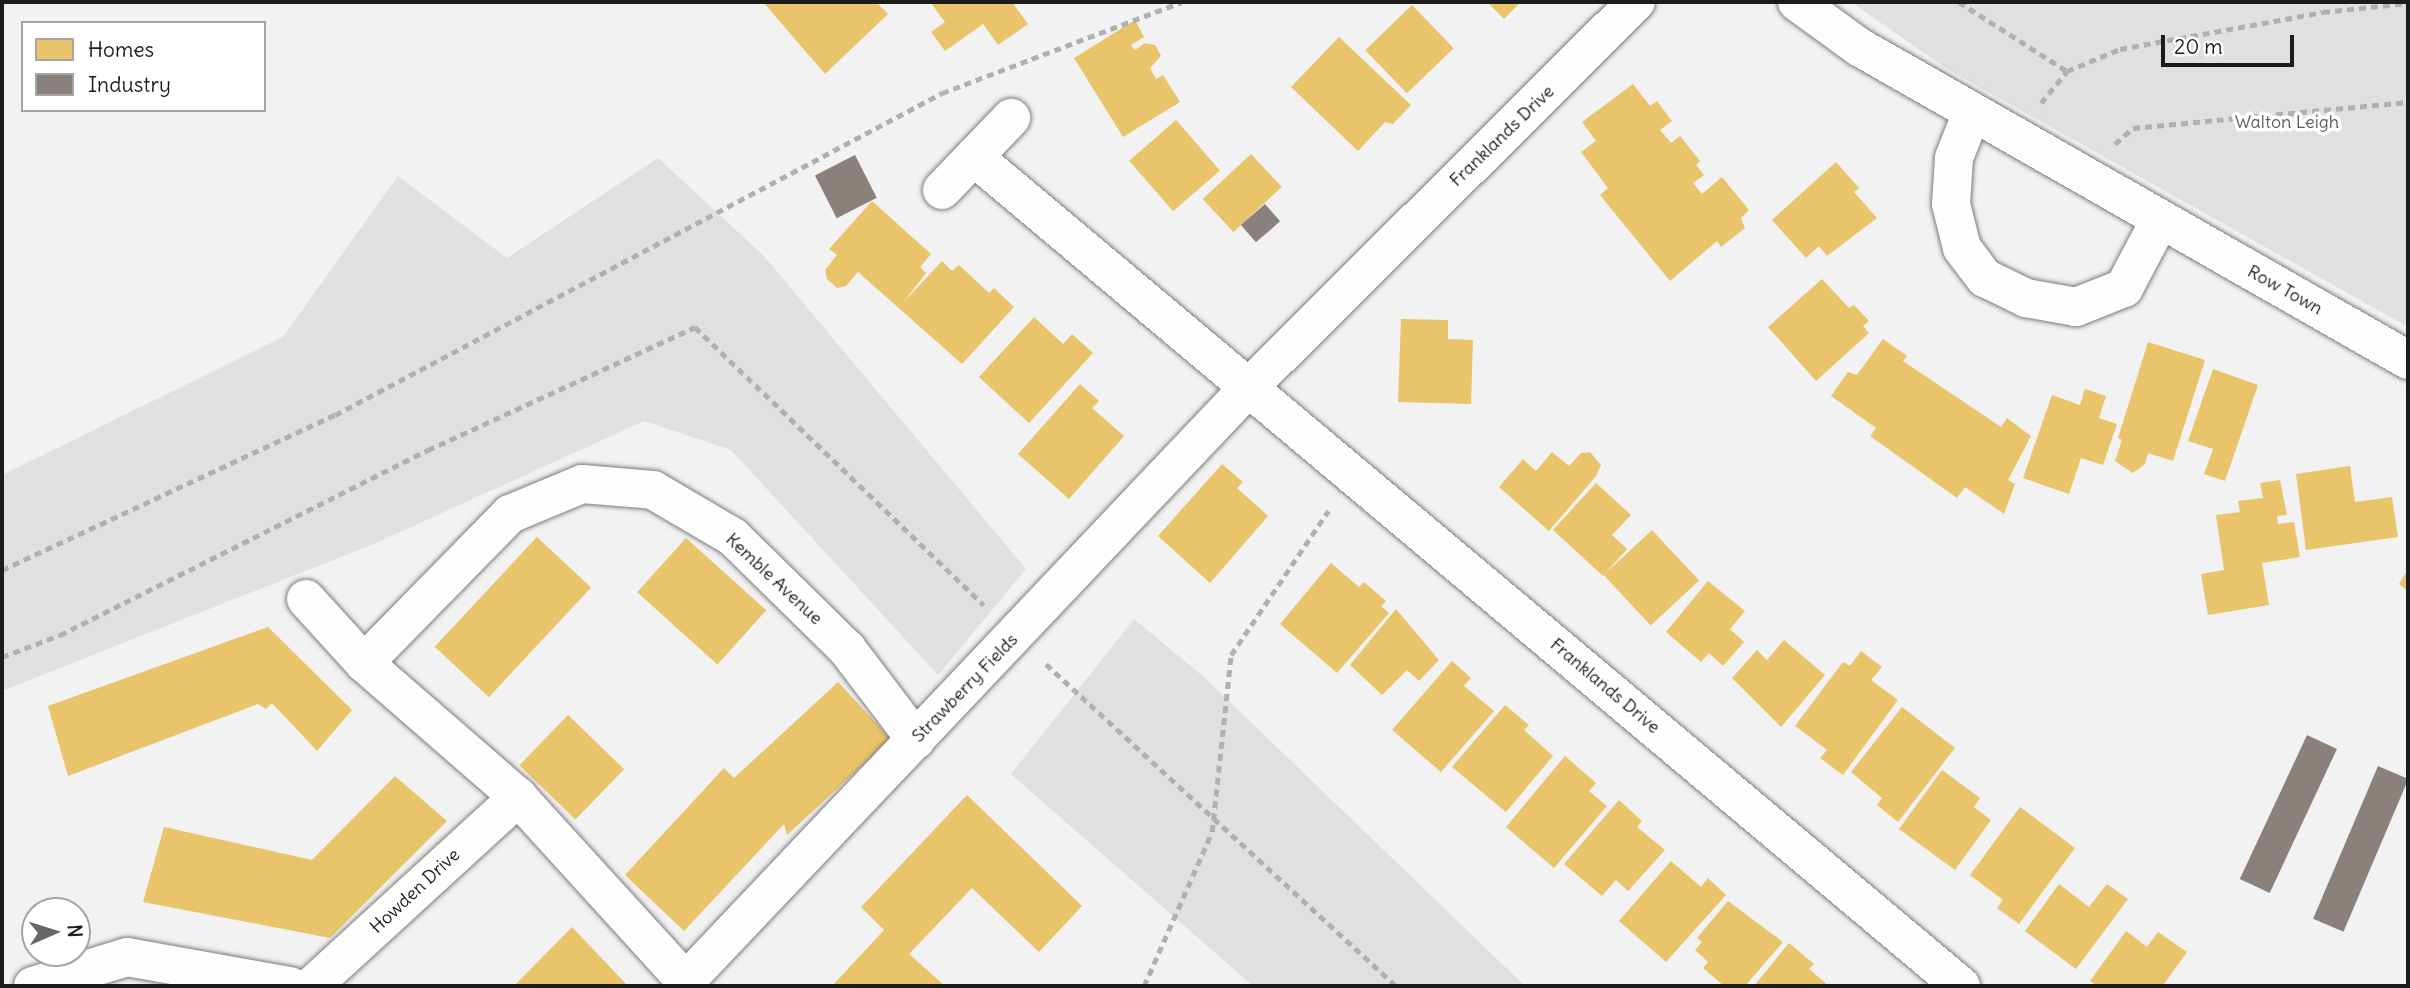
<!DOCTYPE html>
<html>
<head>
<meta charset="utf-8">
<style>
	body { margin:0 }
	#map { position:relative; width:2410px; height:988px; overflow:hidden; background:#f2f2f2; font-family:Delius,sans-serif }
	div>[style] { position:absolute }
	.green>* { inset:0; background:#e0e0e0 }
	.homes>* { inset:0; background:#e9c46a; transform-origin:0 0 }
	.industry>* { inset:0; background:#8a817c; transform-origin:0 0 }
	.path>* { height:4.5px; margin-top:-2.25px; transform-origin:0; background:repeating-linear-gradient(90deg,#b0b0b0 0 7px,transparent 0 12px) }
	.roads { filter:drop-shadow(0 0 2px #7c7c7c) drop-shadow(0 0 2px #7c7c7c) }
	.minor>* { height:38px; margin:-19px; padding:0 19px; transform-origin:19px; border-radius:19px; background:#fdfdfd }
	.tertiary>* { height:38px; margin:-19px; padding:0 19px; transform-origin:19px; border-radius:19px; background:#fdfdfd }
	span { translate:-50% -50%; white-space:nowrap; text-align:center; line-height:1.15; -webkit-text-stroke:7px #fff; paint-order:stroke }
	.park-label { font-size:18px; color:#5c5c5c }
	.street-label { font-size:18px; color:#1c1c1c }
	.frame { position:absolute; inset:0; border:4px solid #1c1c1c; pointer-events:none }
	.legend { position:absolute; left:21px; top:21px; width:245px; height:91px; box-sizing:border-box; background:#fff; border:2px solid #a4a4a4; margin:0; padding:9px 12px; list-style:none; font-size:21px; color:#1c1c1c }
	.legend li { display:flex; align-items:center; gap:14px; height:35px }
	.legend b { width:35px; border:2px solid #a4a4a4 }
	.north { position:absolute; left:21px; top:897px; width:70px; height:70px; box-sizing:border-box; background:#fff; border:2px solid #a4a4a4; border-radius:50%; rotate:87deg; font-size:19px; font-weight:700; line-height:28px; text-align:center; color:#1c1c1c }
	.north::after { content:''; display:block; margin:auto; width:24px; height:32px; background:#676767; clip-path:polygon(50% 0,100% 100%,50% 72%,0 100%) }
	.scale { position:absolute; left:2161px; top:35px; width:133px; height:32px; box-sizing:border-box; border:4px solid #1c1c1c; border-top:0; padding-left:9px; font-size:21px; line-height:24px; white-space:nowrap; color:#1c1c1c; -webkit-text-stroke:5px #fff; paint-order:stroke }
</style>
</head>
<body>
<div id="map">
	<div class="green">
		<div style="clip-path:polygon(1851px 2px,2408px 2px,2408px 327px,1947px 69px)"></div>
		<div style="clip-path:polygon(658px 158px,764px 256px,1026px 569px,938px 675px,731px 450px,644px 421px,376px 543px,2px 691px,2px 475px,283px 337px,398px 176px,507px 258px)"></div>
		<div style="clip-path:polygon(1134px 619px,1205px 678px,1525px 986px,1253px 986px,1011px 774px)"></div>
	</div>
	<div class="homes">
		<div style="clip-path:polygon(763px 2px,876px 2px,888px 14px,825px 74px)"></div>
		<div style="clip-path:polygon(930px 2px,1018px 2px,1014px 5px,1028px 24px,998px 45px,983px 24px,945px 51px,931px 32px,945px 22px)"></div>
		<div style="clip-path:polygon(1487px 2px,1521px 2px,1504px 19px)"></div>
		<div style="left:1412px;top:5px;width:60px;height:65px;rotate:46deg"></div>
		<div style="clip-path:polygon(1135px 20px,1144px 37px,1131px 45px,1135px 50px,1145px 43px,1155px 45px,1161px 56px,1150px 68px,1156px 79px,1163px 75px,1180px 102px,1123px 137px,1074px 58px)"></div>
		<div style="clip-path:polygon(1339px 37px,1411px 105px,1393px 124px,1385px 122px,1358px 151px,1291px 87px)"></div>
		<div style="clip-path:polygon(1633px 84px,1650px 106px,1657px 101px,1672px 121px,1660px 130px,1668px 139px,1671px 143px,1680px 136px,1700px 161px,1696px 165px,1704px 175px,1693px 183px,1702px 194px,1722px 177px,1749px 210px,1741px 218px,1745px 228px,1721px 247px,1717px 241px,1670px 281px,1600px 195px,1608px 188px,1581px 152px,1596px 141px,1582px 122px)"></div>
		<div style="left:1176px;top:120px;width:67px;height:62px;rotate:49deg"></div>
		<div style="left:1251px;top:154px;width:45px;height:66px;rotate:47deg"></div>
		<div style="clip-path:polygon(1836px 162px,1859px 188px,1854px 192px,1877px 218px,1827px 256px,1819px 246px,1806px 258px,1772px 220px)"></div>
		<div style="clip-path:polygon(872px 201px,931px 254px,920px 267px,926px 273px,903px 303px,942px 261px,952px 271px,959px 265px,989px 293px,994px 288px,1014px 307px,962px 364px,858px 272px,846px 286px,837px 288px,827px 279px,825px 270px,837px 255px,829px 249px)"></div>
		<div style="clip-path:polygon(1822px 279px,1849px 308px,1854px 305px,1869px 321px,1863px 326px,1869px 333px,1816px 381px,1768px 327px)"></div>
		<div style="clip-path:polygon(1034px 317px,1063px 344px,1072px 334px,1093px 353px,1029px 423px,979px 377px)"></div>
		<div style="clip-path:polygon(1401px 319px,1448px 320px,1448px 339px,1473px 340px,1471px 404px,1398px 402px)"></div>
		<div style="clip-path:polygon(1883px 339px,1907px 356px,1903px 361px,2001px 427px,2007px 418px,2031px 436px,2008px 480px,2015px 484px,2004px 514px,1965px 487px,1957px 498px,1870px 436px,1876px 428px,1831px 396px,1848px 372px,1857px 375px)"></div>
		<div style="clip-path:polygon(2148px 342px,2205px 360px,2173px 461px,2148px 453px,2145px 464px,2133px 473px,2115px 461px,2122px 440px,2118px 438px)"></div>
		<div style="clip-path:polygon(2213px 369px,2258px 385px,2225px 481px,2204px 474px,2213px 449px,2188px 441px)"></div>
		<div style="clip-path:polygon(1080px 384px,1099px 401px,1092px 408px,1124px 436px,1069px 499px,1018px 454px)"></div>
		<div style="clip-path:polygon(2085px 389px,2106px 396px,2099px 418px,2117px 424px,2103px 465px,2081px 458px,2069px 494px,2023px 478px,2052px 395px,2080px 405px)"></div>
		<div style="clip-path:polygon(1552px 452px,1569px 466px,1581px 453px,1590px 452px,1601px 465px,1596px 476px,1549px 531px,1499px 487px,1523px 459px,1536px 471px)"></div>
		<div style="clip-path:polygon(1222px 464px,1243px 482px,1237px 488px,1268px 516px,1210px 583px,1158px 536px)"></div>
		<div style="clip-path:polygon(2350px 466px,2355px 502px,2392px 497px,2398px 537px,2306px 550px,2296px 474px)"></div>
		<div style="clip-path:polygon(2280px 480px,2287px 515px,2277px 516px,2278px 524px,2294px 522px,2300px 557px,2262px 563px,2269px 605px,2208px 615px,2201px 574px,2224px 570px,2216px 515px,2240px 512px,2238px 501px,2263px 498px,2260px 483px)"></div>
		<div style="clip-path:polygon(1596px 483px,1631px 515px,1612px 535px,1627px 549px,1603px 576px,1553px 530px)"></div>
		<div style="left:1652px;top:530px;width:69px;height:66px;rotate:47deg"></div>
		<div style="left:537px;top:537px;width:74px;height:150px;rotate:43deg"></div>
		<div style="left:686px;top:538px;width:108px;height:73px;rotate:42deg"></div>
		<div style="clip-path:polygon(1331px 563px,1359px 587px,1364px 582px,1386px 601px,1381px 606px,1389px 613px,1337px 673px,1280px 624px)"></div>
		<div style="clip-path:polygon(2408px 569px,2408px 591px,2399px 584px)"></div>
		<div style="clip-path:polygon(1708px 581px,1745px 611px,1730px 629px,1744px 642px,1723px 666px,1709px 653px,1701px 662px,1666px 632px)"></div>
		<div style="clip-path:polygon(1396px 609px,1439px 660px,1419px 681px,1407px 670px,1382px 695px,1350px 665px)"></div>
		<div style="clip-path:polygon(268px 627px,352px 710px,317px 751px,272px 703px,266px 709px,258px 704px,68px 776px,48px 706px)"></div>
		<div style="clip-path:polygon(1784px 640px,1825px 675px,1781px 727px,1732px 678px,1757px 650px,1767px 660px)"></div>
		<div style="clip-path:polygon(1861px 651px,1882px 667px,1871px 680px,1898px 700px,1843px 775px,1820px 758px,1827px 750px,1795px 726px,1843px 662px,1850px 666px)"></div>
		<div style="clip-path:polygon(1452px 661px,1471px 678px,1464px 686px,1494px 711px,1441px 772px,1392px 730px)"></div>
		<div style="clip-path:polygon(838px 682px,891px 739px,787px 835px,784px 824px,684px 931px,625px 875px,724px 768px,734px 778px)"></div>
		<div style="clip-path:polygon(1505px 705px,1529px 725px,1524px 730px,1553px 756px,1506px 812px,1452px 767px)"></div>
		<div style="clip-path:polygon(1902px 707px,1955px 748px,1898px 822px,1877px 805px,1882px 798px,1851px 772px)"></div>
		<div style="left:568px;top:715px;width:78px;height:70px;rotate:44deg"></div>
		<div style="clip-path:polygon(1565px 756px,1596px 783px,1589px 791px,1607px 806px,1554px 868px,1506px 827px)"></div>
		<div style="clip-path:polygon(1942px 770px,1980px 798px,1974px 807px,1991px 820px,1955px 870px,1899px 829px)"></div>
		<div style="clip-path:polygon(395px 776px,447px 821px,330px 938px,143px 902px,164px 827px,312px 860px)"></div>
		<div style="clip-path:polygon(967px 795px,1082px 906px,1039px 952px,972px 888px,909px 954px,945px 986px,832px 986px,884px 930px,861px 907px)"></div>
		<div style="clip-path:polygon(1619px 800px,1642px 821px,1637px 827px,1665px 850px,1628px 891px,1616px 880px,1602px 896px,1564px 864px)"></div>
		<div style="clip-path:polygon(2020px 807px,2075px 848px,2019px 924px,1997px 908px,2003px 900px,1970px 875px)"></div>
		<div style="clip-path:polygon(1671px 861px,1701px 887px,1708px 878px,1726px 895px,1666px 962px,1619px 921px)"></div>
		<div style="clip-path:polygon(2059px 884px,2089px 907px,2107px 884px,2128px 899px,2076px 969px,2025px 931px)"></div>
		<div style="clip-path:polygon(1728px 901px,1783px 942px,1745px 986px,1724px 986px,1703px 968px,1708px 962px,1695px 950px,1702px 942px,1697px 938px)"></div>
		<div style="clip-path:polygon(572px 927px,628px 986px,514px 986px)"></div>
		<div style="clip-path:polygon(2126px 931px,2147px 947px,2158px 932px,2187px 952px,2164px 984px,2167px 986px,2097px 986px,2090px 981px)"></div>
		<div style="clip-path:polygon(1789px 943px,1814px 964px,1809px 969px,1829px 986px,1754px 986px)"></div>
	</div>
	<div class="industry">
		<div style="left:855px;top:155px;width:48px;height:45px;rotate:63deg"></div>
		<div style="left:1265px;top:204px;width:23px;height:32px;rotate:49deg"></div>
		<div style="left:2307px;top:735px;width:33px;height:159px;rotate:25deg"></div>
		<div style="left:2378px;top:766px;width:33px;height:166px;rotate:23deg"></div>
	</div>
	<div class="path">
		<div style="left:1959px;top:2px;width:128px;rotate:32.6deg"></div>
		<div style="left:2041px;top:103px;width:41px;rotate:-50.9deg"></div>
		<div style="left:2067px;top:71px;width:57px;rotate:-22.5deg"></div>
		<div style="left:2120px;top:49px;width:206px;rotate:-10.3deg"></div>
		<div style="left:2323px;top:12px;width:85px;rotate:-6deg"></div>
		<div style="left:2115px;top:144px;width:24px;rotate:-42deg"></div>
		<div style="left:2133px;top:128px;width:276px;rotate:-5.4deg"></div>
		<div style="left:2px;top:570px;width:367px;rotate:-25deg"></div>
		<div style="left:335px;top:415px;width:687px;rotate:-27.94deg"></div>
		<div style="left:942px;top:93px;width:256px;rotate:-20.8deg"></div>
		<div style="left:2px;top:657px;width:62px;rotate:-20.8deg"></div>
		<div style="left:60px;top:635px;width:412px;rotate:-26.7deg"></div>
		<div style="left:428px;top:450px;width:294px;rotate:-24.7deg"></div>
		<div style="left:695px;top:327px;width:401px;rotate:43.9deg"></div>
		<div style="left:1046px;top:664px;width:476px;rotate:42.6deg"></div>
		<div style="left:1144px;top:986px;width:168px;rotate:-66.2deg"></div>
		<div style="left:1212px;top:832px;width:178px;rotate:-83.9deg"></div>
		<div style="left:1231px;top:655px;width:174px;rotate:-56deg"></div>
	</div>
	<div class="roads">
		<div class="minor">
			<div style="left:1972px;top:112px;width:49px;rotate:111.4deg"></div>
			<div style="left:1954px;top:158px;width:46px;rotate:93.7deg"></div>
			<div style="left:1951px;top:204px;width:45px;rotate:76deg"></div>
			<div style="left:1962px;top:248px;width:38px;rotate:53deg"></div>
			<div style="left:1985px;top:278px;width:46px;rotate:26deg"></div>
			<div style="left:2026px;top:298px;width:51px;rotate:10.2deg"></div>
			<div style="left:2076px;top:307px;width:52px;rotate:-21.6deg"></div>
			<div style="left:2124px;top:288px;width:77px;rotate:-62.1deg"></div>
			<div style="left:974px;top:157px;width:1289px;rotate:40.03deg"></div>
			<div style="left:942px;top:190px;width:100px;rotate:-46.2deg"></div>
			<div style="left:306px;top:599px;width:86px;rotate:47.8deg"></div>
			<div style="left:364px;top:663px;width:204px;rotate:41deg"></div>
			<div style="left:518px;top:797px;width:256px;rotate:47.7deg"></div>
			<div style="left:364px;top:663px;width:209px;rotate:-45.6deg"></div>
			<div style="left:510px;top:514px;width:78px;rotate:-22.6deg"></div>
			<div style="left:582px;top:484px;width:71px;rotate:4.8deg"></div>
			<div style="left:653px;top:490px;width:93px;rotate:30.4deg"></div>
			<div style="left:733px;top:537px;width:160px;rotate:44.5deg"></div>
			<div style="left:847px;top:649px;width:114px;rotate:52.8deg"></div>
			<div style="left:685px;top:982px;width:818px;rotate:-46.53deg"></div>
			<div style="left:1248px;top:388px;width:547px;rotate:-44.85deg"></div>
			<div style="left:33px;top:986px;width:98px;rotate:-17.1deg"></div>
			<div style="left:127px;top:957px;width:166px;rotate:10.1deg"></div>
			<div style="left:312px;top:986px;width:280px;rotate:-42.5deg"></div>
		</div>
		<div class="tertiary">
			<div style="left:1797px;top:2px;width:77px;rotate:36deg"></div>
			<div style="left:1859px;top:47px;width:632px;rotate:29.69deg"></div>
		</div>
	</div>
	<div class="park-label">
		<span style="left:2287px;top:122px">Walton Leigh</span>
	</div>
	<div class="street-label">
		<span style="left:1502px;top:136px;rotate:-44deg">Franklands Drive</span>
		<span style="left:2285px;top:290px;rotate:29deg">Row Town</span>
		<span style="left:774px;top:579px;rotate:43deg">Kemble Avenue</span>
		<span style="left:1605px;top:686px;rotate:40deg">Franklands Drive</span>
		<span style="left:965px;top:688px;rotate:-46deg">Strawberry Fields</span>
		<span style="left:415px;top:891px;rotate:-43deg">Howden Drive</span>
	</div>
	<div class="frame"></div>
	<ul class="legend">
	<li><b style="height:19px;background:#e9c46a"></b>Homes</li>
	<li><b style="height:19px;background:#8a817c"></b>Industry</li>
	</ul>
	<div class="north">N</div>
	<div class="scale">20 m</div>
</div>
</body>
</html>
